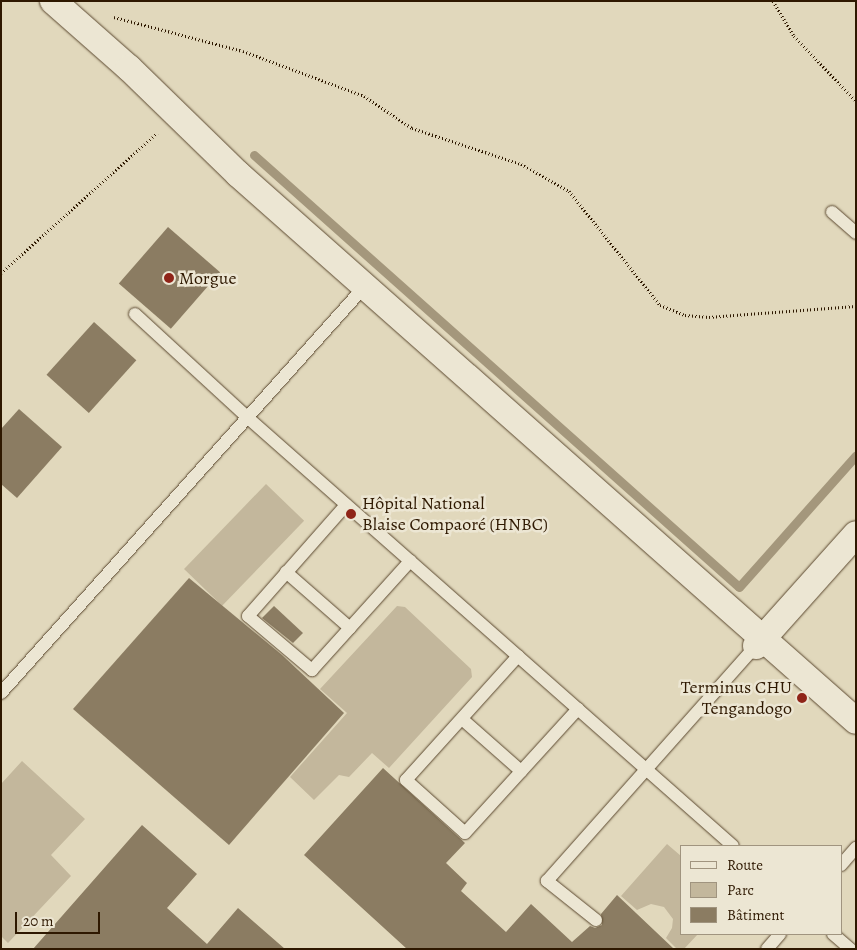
<!DOCTYPE html>
<html>
<head>
<meta charset="utf-8">
<style>
	body { margin:0 }
	#map { position:relative; width:857px; height:950px; overflow:hidden; background:#e1d8bc; font-family:Alegreya,serif }
	div>[style] { position:absolute }
	.green>* { inset:0; background:#c3b79c; transform-origin:0 0 }
	.stream>* { height:9px; margin:-4.5px; padding:0 4.5px; transform-origin:4.5px; border-radius:4.5px; background:#a4977c }
	.building>* { inset:0; background:#8b7c62; transform-origin:0 0 }
	.path>* { height:3px; margin-top:-1.5px; transform-origin:0; background:repeating-linear-gradient(90deg,#2e1800 0 1px,transparent 0 3.5px) }
	.roads { filter:drop-shadow(0 0 1px #5b482f) drop-shadow(0 0 1px #5b482f) }
	.service>* { height:12px; margin:-6px; padding:0 6px; transform-origin:6px; border-radius:6px; background:#ece6d3 }
	.minor>* { height:26px; margin:-13px; padding:0 13px; transform-origin:13px; border-radius:13px; background:#ece6d3 }
	.dots>* { width:14px; height:14px; translate:-50% -50%; box-sizing:border-box; border:2px solid #ece6d3; border-radius:50% }
	span { translate:-50% -50%; white-space:nowrap; text-align:center; line-height:1.15; -webkit-text-stroke:5px #ece6d3; paint-order:stroke }
	.poi-label { font-size:18px; color:#2e1800 }
	.left { translate:0 -50%; text-align:left }
	.right { translate:-100% -50%; text-align:right }
	.frame { position:absolute; inset:0; border:2px solid #2e1800; pointer-events:none }
	.legend { position:absolute; left:680px; top:845px; width:162px; height:90px; box-sizing:border-box; background:#ece6d3; border:1px solid #a0947f; margin:0; padding:6px 9px; list-style:none; font-size:15px; color:#2e1800 }
	.legend li { display:flex; align-items:center; gap:10px; height:25px }
	.legend b { width:25px; border:1px solid #a0947f }
	.scale { position:absolute; left:15px; top:912px; width:85px; height:22px; box-sizing:border-box; border:2px solid #2e1800; border-top:0; padding-left:6px; font-size:15px; line-height:18px; white-space:nowrap; color:#2e1800; -webkit-text-stroke:4px #ece6d3; paint-order:stroke }
</style>
</head>
<body>
<div id="map">
	<div class="green">
		<div style="left:266px;top:484px;width:53px;height:118px;rotate:44deg"></div>
		<div style="clip-path:polygon(397px 606px,405px 607px,471px 669px,472px 677px,389px 768px,372px 753px,349px 777px,339px 775px,314px 800px,290px 777px,347px 713px,320px 689px)"></div>
		<div style="clip-path:polygon(22px 761px,85px 819px,51px 855px,71px 876px,8px 943px,1px 936px,1px 784px)"></div>
		<div style="clip-path:polygon(667px 844px,681px 856px,681px 934px,698px 934px,684px 949px,677px 949px,666px 938px,672px 928px,673px 919px,664px 907px,651px 904px,637px 910px,621px 896px)"></div>
	</div>
	<div class="stream">
		<div style="left:254px;top:155px;width:649px;rotate:41.69deg"></div>
		<div style="left:739px;top:587px;width:176px;rotate:-48.4deg"></div>
	</div>
	<div class="building">
		<div style="left:168px;top:227px;width:69px;height:75px;rotate:41deg"></div>
		<div style="left:94px;top:322px;width:57px;height:71px;rotate:42deg"></div>
		<div style="clip-path:polygon(19px 409px,62px 447px,17px 498px,1px 484px,1px 429px)"></div>
		<div style="clip-path:polygon(189px 578px,282px 655px,344px 713px,229px 845px,73px 709px)"></div>
		<div style="clip-path:polygon(274px 606px,303px 633px,293px 643px,262px 618px)"></div>
		<div style="clip-path:polygon(383px 768px,465px 843px,446px 863px,467px 883px,461px 891px,506px 932px,531px 904px,572px 942px,590px 926px,595px 928px,602px 925px,601px 914px,617px 895px,674px 949px,407px 949px,304px 855px)"></div>
		<div style="clip-path:polygon(142px 825px,197px 874px,167px 908px,207px 944px,238px 908px,285px 949px,33px 949px)"></div>
	</div>
	<div class="path">
		<div style="left:773px;top:1px;width:41px;rotate:59deg"></div>
		<div style="left:794px;top:36px;width:90px;rotate:46.4deg"></div>
		<div style="left:114px;top:17px;width:133px;rotate:14.8deg"></div>
		<div style="left:243px;top:51px;width:129px;rotate:20.4deg"></div>
		<div style="left:364px;top:96px;width:58px;rotate:33.7deg"></div>
		<div style="left:412px;top:128px;width:115px;rotate:18.3deg"></div>
		<div style="left:521px;top:164px;width:55px;rotate:29.4deg"></div>
		<div style="left:569px;top:191px;width:146px;rotate:51.4deg"></div>
		<div style="left:660px;top:305px;width:27px;rotate:22deg"></div>
		<div style="left:685px;top:315px;width:24px;rotate:5deg"></div>
		<div style="left:709px;top:317px;width:147px;rotate:-4.3deg"></div>
		<div style="left:1px;top:273px;width:210px;rotate:-41.9deg"></div>
	</div>
	<div class="roads">
		<div class="service">
			<div style="left:832px;top:212px;width:32px;rotate:41deg"></div>
			<div style="left:135px;top:314px;width:152px;rotate:42.6deg"></div>
			<div style="left:247px;top:417px;width:648px;rotate:41.44deg"></div>
			<div style="left:346px;top:505px;width:148px;rotate:131.4deg"></div>
			<div style="left:248px;top:616px;width:84px;rotate:40.2deg"></div>
			<div style="left:312px;top:670px;width:147px;rotate:-48deg"></div>
			<div style="left:286px;top:572px;width:85px;rotate:41.2deg"></div>
			<div style="left:518px;top:656px;width:167px;rotate:132.1deg"></div>
			<div style="left:406px;top:780px;width:79px;rotate:41.9deg"></div>
			<div style="left:465px;top:833px;width:168px;rotate:-47.7deg"></div>
			<div style="left:1px;top:693px;width:546px;rotate:-48.19deg"></div>
			<div style="left:462px;top:719px;width:79px;rotate:41.4deg"></div>
			<div style="left:841px;top:865px;width:23px;rotate:-49deg"></div>
			<div style="left:596px;top:920px;width:63px;rotate:-141.5deg"></div>
			<div style="left:547px;top:881px;width:314px;rotate:-48.4deg"></div>
			<div style="left:833px;top:934px;width:23px;rotate:41deg"></div>
			<div style="left:767px;top:949px;width:20px;rotate:-49deg"></div>
		</div>
		<div class="minor">
			<div style="left:53px;top:1px;width:101px;rotate:41.4deg"></div>
			<div style="left:129px;top:68px;width:152px;rotate:44.2deg"></div>
			<div style="left:238px;top:174px;width:825px;rotate:41.51deg"></div>
			<div style="left:756px;top:646px;width:150px;rotate:-48.2deg"></div>
		</div>
	</div>
	<div class="dots">
		<div style="left:169px;top:278px;background:#8f2418"></div>
		<div style="left:351px;top:514px;background:#8f2418"></div>
		<div style="left:802px;top:698px;background:#8f2418"></div>
	</div>
	<div class="poi-label">
		<span class="left" style="left:179px;top:278px">Morgue</span>
		<span class="left" style="left:362px;top:514px">Hôpital National<br>Blaise Compaoré (HNBC)</span>
		<span class="right" style="left:792px;top:698px">Terminus CHU<br>Tengandogo</span>
	</div>
	<div class="frame"></div>
	<ul class="legend">
	<li><b style="height:6px;background:#ece6d3"></b>Route</li>
	<li><b style="height:14px;background:#c3b79c"></b>Parc</li>
	<li><b style="height:14px;background:#8b7c62"></b>Bâtiment</li>
	</ul>
	<div class="scale">20 m</div>
</div>
</body>
</html>
